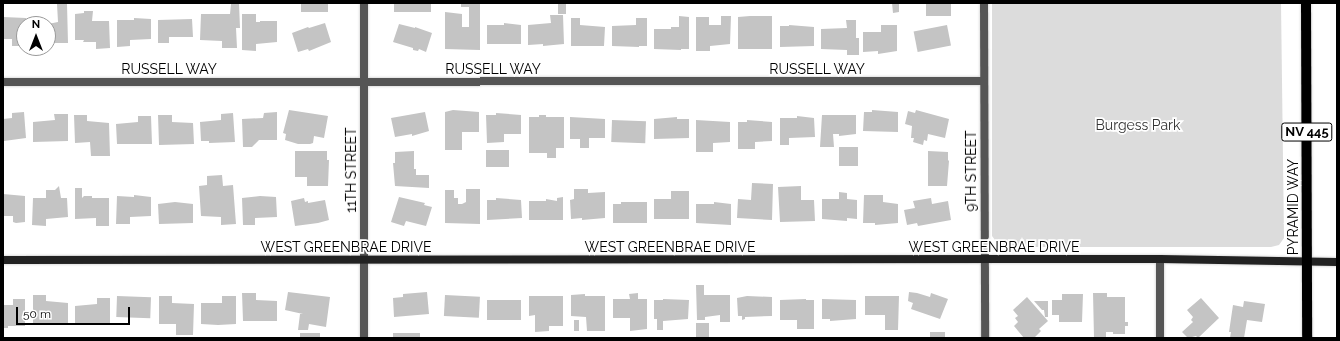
<!DOCTYPE html>
<html>
<head>
<meta charset="utf-8">
<style>
	body { margin:0 }
	#map { position:relative; width:1340px; height:341px; overflow:hidden; background:#fff; font-family:Raleway,sans-serif }
	div>[style] { position:absolute }
	.green>* { inset:0; background:#dcdcdc }
	.building>* { inset:0; background:#c4c4c4; transform-origin:0 0 }
	.roads { filter:drop-shadow(0 0 1px #dbdbdb) drop-shadow(0 0 1px #dbdbdb) }
	.street>* { height:8px; margin:-4px; padding:0 4px; transform-origin:4px; border-radius:4px; background:#555 }
	.secondary>* { height:8px; margin:-4px; padding:0 4px; transform-origin:4px; border-radius:4px; background:#222 }
	.primary>* { height:10px; margin:-5px; padding:0 5px; transform-origin:5px; border-radius:5px; background:#000 }
	span { translate:-50% -50%; white-space:nowrap; text-align:center; line-height:1.15; -webkit-text-stroke:3.5px #fff; paint-order:stroke }
	.shield-label span { padding:1px 3px; background:#fff; border:1px solid; border-radius:3px; -webkit-text-stroke-width:0 }
	.shield-label { font-size:13px; color:#000; font-weight:700 }
	.street-label { font-size:14px; color:#000 }
	.park-label { font-size:14px; color:#333 }
	.frame { position:absolute; inset:0; border:4px solid #000; pointer-events:none }
	.north { position:absolute; left:16px; top:16px; width:40px; height:40px; box-sizing:border-box; background:#fff; border:1px solid #999; border-radius:50%; rotate:0deg; font-size:11px; font-weight:700; line-height:16px; text-align:center; color:#000 }
	.north::after { content:''; display:block; margin:auto; width:14px; height:18px; background:#000; clip-path:polygon(50% 0,100% 100%,50% 72%,0 100%) }
	.scale { position:absolute; left:16px; top:307px; width:114px; height:18px; box-sizing:border-box; border:2px solid #000; border-top:0; padding-left:5px; font-size:12px; line-height:14px; white-space:nowrap; color:#000; -webkit-text-stroke:3px #fff; paint-order:stroke }
</style>
</head>
<body>
<div id="map">
	<div class="green">
		<div style="clip-path:polygon(992px 3px,1281px 3px,1284px 238px,1279px 245px,1271px 247px,1013px 247px,998px 244px,992px 236px)"></div>
	</div>
	<div class="building">
		<div style="clip-path:polygon(239px 3px,240px 28px,236px 28px,237px 48px,222px 48px,222px 41px,200px 40px,201px 14px,230px 14px,231px 4px)"></div>
		<div style="left:301px;top:3px;width:27px;height:9px"></div>
		<div style="left:394px;top:3px;width:37px;height:9px"></div>
		<div style="clip-path:polygon(461px 3px,480px 3px,480px 50px,445px 49px,445px 12px,462px 14px,462px 27px,469px 27px,469px 7px,461px 7px)"></div>
		<div style="left:558px;top:3px;width:8px;height:11px"></div>
		<div style="clip-path:polygon(892px 3px,899px 3px,899px 12px,893px 13px)"></div>
		<div style="left:926px;top:3px;width:25px;height:13px"></div>
		<div style="clip-path:polygon(57px 4px,67px 4px,68px 43px,48px 43px,48px 24px,58px 22px)"></div>
		<div style="clip-path:polygon(84px 11px,93px 11px,92px 21px,109px 21px,110px 48px,96px 49px,96px 42px,83px 42px,84px 40px,75px 40px,75px 14px,84px 13px)"></div>
		<div style="clip-path:polygon(242px 14px,256px 14px,256px 22px,260px 22px,260px 21px,277px 21px,277px 42px,256px 44px,256px 51px,242px 50px)"></div>
		<div style="clip-path:polygon(550px 15px,563px 15px,564px 44px,543px 46px,543px 44px,528px 45px,528px 25px,551px 23px)"></div>
		<div style="clip-path:polygon(679px 16px,689px 17px,689px 49px,681px 49px,681px 50px,654px 49px,654px 29px,671px 29px,671px 27px,679px 27px)"></div>
		<div style="clip-path:polygon(721px 16px,731px 16px,730px 44px,710px 46px,710px 51px,696px 51px,696px 17px,709px 17px,709px 25px,721px 25px)"></div>
		<div style="clip-path:polygon(750px 16px,772px 16px,772px 49px,738px 49px,738px 17px)"></div>
		<div style="clip-path:polygon(3px 17px,26px 18px,26px 24px,24px 24px,24px 46px,12px 46px,12px 39px,3px 39px)"></div>
		<div style="clip-path:polygon(134px 18px,151px 19px,151px 39px,130px 40px,130px 46px,117px 47px,117px 20px,134px 20px)"></div>
		<div style="clip-path:polygon(571px 18px,580px 18px,580px 25px,605px 27px,604px 46px,571px 46px)"></div>
		<div style="clip-path:polygon(636px 18px,647px 18px,647px 46px,639px 46px,639px 47px,612px 46px,612px 26px,636px 25px)"></div>
		<div style="clip-path:polygon(192px 19px,193px 37px,169px 37px,169px 43px,158px 43px,158px 20px)"></div>
		<div style="clip-path:polygon(846px 20px,856px 20px,856px 38px,859px 38px,859px 55px,847px 55px,847px 50px,821px 49px,821px 29px,847px 28px)"></div>
		<div style="clip-path:polygon(325px 23px,331px 42px,309px 51px,308px 49px,298px 52px,292px 33px,308px 27px,309px 28px)"></div>
		<div style="clip-path:polygon(504px 23px,521px 25px,521px 44px,487px 44px,487px 25px,504px 25px)"></div>
		<div style="clip-path:polygon(399px 24px,415px 28px,415px 27px,432px 33px,426px 52px,419px 49px,418px 51px,413px 50px,413px 48px,393px 42px)"></div>
		<div style="clip-path:polygon(789px 25px,814px 27px,814px 46px,780px 47px,780px 26px,789px 26px)"></div>
		<div style="clip-path:polygon(881px 25px,897px 25px,897px 51px,878px 54px,878px 51px,863px 52px,863px 32px,881px 32px)"></div>
		<div style="left:947px;top:25px;width:21px;height:34px;rotate:79deg"></div>
		<div style="clip-path:polygon(289px 110px,328px 116px,324px 138px,314px 136px,313px 143px,310px 144px,298px 144px,285px 140px,286px 134px,283px 133px)"></div>
		<div style="clip-path:polygon(453px 110px,479px 112px,479px 132px,462px 132px,462px 150px,445px 150px,445px 112px)"></div>
		<div style="clip-path:polygon(872px 110px,898px 112px,898px 132px,863px 131px,864px 112px,872px 112px)"></div>
		<div style="clip-path:polygon(916px 110px,949px 119px,945px 138px,928px 134px,927px 141px,924px 140px,923px 145px,913px 142px,914px 138px,911px 138px,912px 126px,905px 124px,908px 111px,915px 113px)"></div>
		<div style="clip-path:polygon(24px 112px,26px 138px,4px 141px,3px 119px,12px 118px,12px 113px)"></div>
		<div style="clip-path:polygon(277px 112px,277px 140px,259px 140px,252px 147px,243px 147px,242px 119px,263px 118px,264px 113px)"></div>
		<div style="clip-path:polygon(425px 112px,429px 131px,412px 136px,412px 134px,395px 137px,391px 118px)"></div>
		<div style="clip-path:polygon(233px 113px,235px 142px,209px 143px,209px 141px,201px 141px,200px 122px,221px 120px,221px 114px)"></div>
		<div style="clip-path:polygon(496px 113px,521px 115px,521px 134px,504px 134px,504px 142px,487px 143px,486px 115px,496px 115px)"></div>
		<div style="clip-path:polygon(54px 114px,68px 114px,68px 141px,33px 142px,33px 122px,55px 120px)"></div>
		<div style="clip-path:polygon(74px 115px,87px 115px,87px 121px,109px 123px,110px 156px,91px 156px,90px 142px,75px 143px)"></div>
		<div style="clip-path:polygon(158px 115px,172px 115px,172px 122px,193px 123px,194px 144px,159px 145px)"></div>
		<div style="clip-path:polygon(539px 115px,546px 115px,546px 117px,564px 117px,564px 148px,556px 148px,556px 158px,547px 158px,547px 153px,529px 153px,529px 117px,539px 117px)"></div>
		<div style="clip-path:polygon(822px 115px,856px 115px,856px 134px,839px 136px,839px 134px,833px 134px,834px 147px,820px 147px)"></div>
		<div style="clip-path:polygon(138px 116px,151px 116px,152px 144px,117px 144px,116px 124px,138px 122px)"></div>
		<div style="clip-path:polygon(797px 116px,814px 118px,815px 137px,789px 138px,789px 145px,780px 145px,780px 118px,797px 118px)"></div>
		<div style="clip-path:polygon(570px 117px,605px 119px,605px 138px,589px 138px,589px 148px,580px 148px,580px 139px,570px 139px)"></div>
		<div style="clip-path:polygon(677px 117px,677px 119px,689px 119px,689px 138px,654px 139px,654px 119px)"></div>
		<div style="left:612px;top:120px;width:34px;height:22px;rotate:2deg"></div>
		<div style="clip-path:polygon(696px 120px,730px 122px,730px 142px,713px 143px,713px 152px,696px 152px)"></div>
		<div style="clip-path:polygon(747px 120px,772px 122px,772px 141px,755px 142px,755px 149px,738px 149px,738px 122px,747px 122px)"></div>
		<div style="left:839px;top:147px;width:19px;height:19px"></div>
		<div style="left:486px;top:150px;width:23px;height:17px"></div>
		<div style="clip-path:polygon(295px 151px,327px 151px,327px 160px,329px 160px,328px 186px,307px 186px,307px 177px,295px 177px)"></div>
		<div style="clip-path:polygon(414px 151px,414px 169px,416px 169px,416px 175px,429px 175px,429px 188px,395px 186px,393px 163px,395px 163px,395px 152px)"></div>
		<div style="clip-path:polygon(928px 151px,948px 152px,948px 160px,949px 161px,947px 186px,928px 186px)"></div>
		<div style="clip-path:polygon(222px 175px,223px 186px,233px 185px,236px 224px,221px 225px,221px 217px,201px 216px,199px 186px,207px 185px,207px 176px)"></div>
		<div style="clip-path:polygon(752px 183px,773px 184px,772px 220px,737px 218px,738px 199px,751px 200px)"></div>
		<div style="clip-path:polygon(59px 186px,61px 198px,67px 198px,68px 217px,46px 219px,46px 226px,32px 225px,33px 198px,46px 198px,46px 190px,55px 190px)"></div>
		<div style="clip-path:polygon(801px 186px,801px 200px,814px 200px,815px 221px,780px 222px,778px 187px)"></div>
		<div style="clip-path:polygon(75px 188px,82px 188px,82px 198px,84px 196px,92px 196px,92px 198px,109px 198px,109px 226px,96px 226px,96px 218px,75px 219px)"></div>
		<div style="clip-path:polygon(466px 189px,480px 189px,480px 224px,445px 223px,445px 190px,454px 190px,454px 198px,458px 198px,458px 204px,462px 204px,466px 202px)"></div>
		<div style="clip-path:polygon(574px 189px,588px 189px,588px 193px,605px 192px,605px 218px,582px 220px,582px 218px,571px 219px,570px 200px,574px 199px)"></div>
		<div style="clip-path:polygon(671px 191px,689px 191px,689px 219px,654px 219px,654px 199px,671px 199px)"></div>
		<div style="clip-path:polygon(839px 192px,847px 193px,847px 199px,857px 200px,857px 219px,847px 218px,847px 221px,822px 219px,822px 199px,839px 199px)"></div>
		<div style="clip-path:polygon(3px 194px,25px 196px,25px 222px,16px 223px,13px 222px,13px 216px,3px 216px)"></div>
		<div style="clip-path:polygon(134px 195px,151px 197px,151px 216px,130px 217px,130px 224px,116px 224px,117px 196px,134px 197px)"></div>
		<div style="clip-path:polygon(864px 195px,883px 195px,883px 202px,898px 204px,898px 223px,875px 225px,875px 223px,863px 223px)"></div>
		<div style="clip-path:polygon(260px 196px,276px 197px,277px 217px,255px 218px,255px 225px,243px 225px,242px 198px)"></div>
		<div style="clip-path:polygon(399px 197px,425px 203px,424px 205px,432px 207px,426px 226px,406px 221px,404px 226px,391px 222px)"></div>
		<div style="clip-path:polygon(563px 197px,563px 220px,529px 220px,529px 201px,546px 201px,546px 199px,557px 201px,557px 198px)"></div>
		<div style="clip-path:polygon(304px 198px,305px 202px,308px 201px,308px 203px,325px 200px,329px 220px,318px 223px,295px 226px,291px 201px)"></div>
		<div style="clip-path:polygon(496px 198px,521px 200px,522px 218px,487px 220px,487px 200px,496px 200px)"></div>
		<div style="clip-path:polygon(931px 198px,932px 204px,948px 201px,951px 220px,918px 226px,917px 223px,907px 225px,904px 210px,915px 208px,913px 201px)"></div>
		<div style="clip-path:polygon(175px 202px,193px 204px,193px 223px,159px 224px,158px 204px)"></div>
		<div style="clip-path:polygon(621px 202px,647px 202px,647px 223px,613px 223px,613px 204px,621px 204px)"></div>
		<div style="clip-path:polygon(714px 202px,731px 204px,731px 225px,696px 223px,696px 204px,714px 204px)"></div>
		<div style="clip-path:polygon(696px 285px,704px 285px,704px 295px,730px 295px,730px 322px,720px 322px,720px 315px,705px 317px,705px 320px,697px 320px)"></div>
		<div style="clip-path:polygon(288px 292px,330px 297px,326px 327px,309px 324px,308px 330px,298px 330px,300px 314px,303px 314px,285px 310px)"></div>
		<div style="clip-path:polygon(427px 292px,429px 314px,394px 317px,393px 298px,403px 297px,403px 294px)"></div>
		<div style="clip-path:polygon(909px 292px,917px 293px,930px 297px,931px 293px,948px 299px,940px 319px,911px 309px,913px 303px,908px 301px)"></div>
		<div style="clip-path:polygon(242px 293px,256px 293px,256px 300px,277px 301px,277px 321px,243px 321px)"></div>
		<div style="clip-path:polygon(638px 293px,638px 299px,647px 299px,647px 329px,630px 331px,630px 318px,613px 318px,613px 299px,630px 299px,629px 294px)"></div>
		<div style="clip-path:polygon(1093px 293px,1107px 293px,1107px 297px,1125px 297px,1125px 322px,1128px 322px,1128px 326px,1125px 326px,1125px 334px,1113px 334px,1113px 332px,1106px 332px,1106px 338px,1094px 338px)"></div>
		<div style="clip-path:polygon(585px 294px,585px 296px,605px 296px,605px 331px,587px 331px,586px 317px,571px 316px,571px 295px)"></div>
		<div style="clip-path:polygon(1062px 294px,1083px 294px,1082px 322px,1059px 322px,1059px 315px,1052px 315px,1052px 300px,1062px 300px)"></div>
		<div style="clip-path:polygon(33px 295px,46px 295px,46px 301px,68px 303px,68px 323px,33px 323px)"></div>
		<div style="left:445px;top:295px;width:35px;height:21px;rotate:3deg"></div>
		<div style="left:117px;top:296px;width:34px;height:21px;rotate:2deg"></div>
		<div style="clip-path:polygon(159px 296px,172px 296px,172px 303px,194px 304px,193px 335px,176px 335px,176px 324px,159px 324px)"></div>
		<div style="clip-path:polygon(222px 296px,236px 296px,236px 324px,218px 325px,201px 324px,201px 303px,222px 303px)"></div>
		<div style="clip-path:polygon(529px 296px,563px 296px,563px 326px,549px 326px,549px 331px,535px 332px,535px 315px,529px 316px)"></div>
		<div style="clip-path:polygon(747px 296px,772px 297px,772px 316px,745px 317px,745px 319px,742px 320px,742px 316px,738px 316px,737px 298px)"></div>
		<div style="clip-path:polygon(865px 296px,899px 296px,898px 330px,885px 330px,885px 315px,865px 315px)"></div>
		<div style="clip-path:polygon(1027px 297px,1048px 321px,1039px 329px,1041px 331px,1034px 338px,1024px 338px,1014px 326px,1018px 322px,1015px 318px,1018px 316px,1013px 310px)"></div>
		<div style="clip-path:polygon(97px 298px,110px 298px,110px 325px,75px 325px,75px 306px,97px 304px)"></div>
		<div style="clip-path:polygon(1201px 298px,1219px 318px,1198px 338px,1196px 336px,1188px 338px,1182px 332px,1193px 322px,1191px 320px,1193px 317px,1187px 310px)"></div>
		<div style="clip-path:polygon(13px 299px,25px 299px,25px 326px,8px 326px,8px 328px,3px 328px,3px 305px,13px 305px)"></div>
		<div style="clip-path:polygon(663px 299px,689px 300px,688px 319px,663px 321px,663px 330px,657px 330px,657px 319px,654px 319px,654px 300px,663px 300px)"></div>
		<div style="clip-path:polygon(806px 299px,806px 300px,814px 300px,814px 329px,797px 329px,797px 320px,780px 320px,780px 300px)"></div>
		<div style="clip-path:polygon(822px 299px,856px 300px,856px 319px,830px 321px,830px 319px,822px 319px)"></div>
		<div style="left:521px;top:300px;width:20px;height:34px;rotate:90deg"></div>
		<div style="clip-path:polygon(1034px 301px,1048px 301px,1048px 317px,1045px 317px,1044px 310px,1042px 310px)"></div>
		<div style="clip-path:polygon(1244px 301px,1265px 304px,1262px 322px,1247px 320px,1244px 338px,1230px 338px,1231px 332px,1229px 332px,1233px 305px,1243px 307px)"></div>
		<div style="left:574px;top:320px;width:5px;height:11px"></div>
		<div style="left:696px;top:323px;width:13px;height:15px"></div>
		<div style="left:930px;top:332px;width:15px;height:6px"></div>
		<div style="left:300px;top:333px;width:20px;height:5px"></div>
		<div style="left:393px;top:333px;width:27px;height:5px"></div>
	</div>
	<div class="roads">
		<div class="street">
			<div style="left:984px;top:3px;width:335px;rotate:89.8deg"></div>
			<div style="left:3px;top:82px;width:980px;rotate:-0.06deg"></div>
			<div style="left:364px;top:338px;width:335px;rotate:-90deg"></div>
			<div style="left:1160px;top:338px;width:79px;rotate:-90deg"></div>
		</div>
		<div class="secondary">
			<div style="left:3px;top:260px;width:1157px;rotate:-0.05deg"></div>
			<div style="left:1160px;top:259px;width:177px;rotate:1deg"></div>
		</div>
		<div class="primary">
			<div style="left:1306px;top:3px;width:335px;rotate:89.8deg"></div>
		</div>
	</div>
	<div class="shield-label">
		<span style="left:1307px;top:132px">NV 445</span>
	</div>
	<div class="street-label">
		<span style="left:169px;top:69px">RUSSELL WAY</span>
		<span style="left:493px;top:69px">RUSSELL WAY</span>
		<span style="left:817px;top:69px">RUSSELL WAY</span>
		<span style="left:351px;top:170px;rotate:-90deg">11TH STREET</span>
		<span style="left:971px;top:171px;rotate:-90deg">9TH STREET</span>
		<span style="left:1293px;top:207px;rotate:-90deg">PYRAMID WAY</span>
		<span style="left:346px;top:247px">WEST GREENBRAE DRIVE</span>
		<span style="left:670px;top:247px">WEST GREENBRAE DRIVE</span>
		<span style="left:994px;top:247px">WEST GREENBRAE DRIVE</span>
	</div>
	<div class="park-label">
		<span style="left:1138px;top:125px">Burgess Park</span>
	</div>
	<div class="frame"></div>
	<div class="north">N</div>
	<div class="scale">50 m</div>
</div>
</body>
</html>
